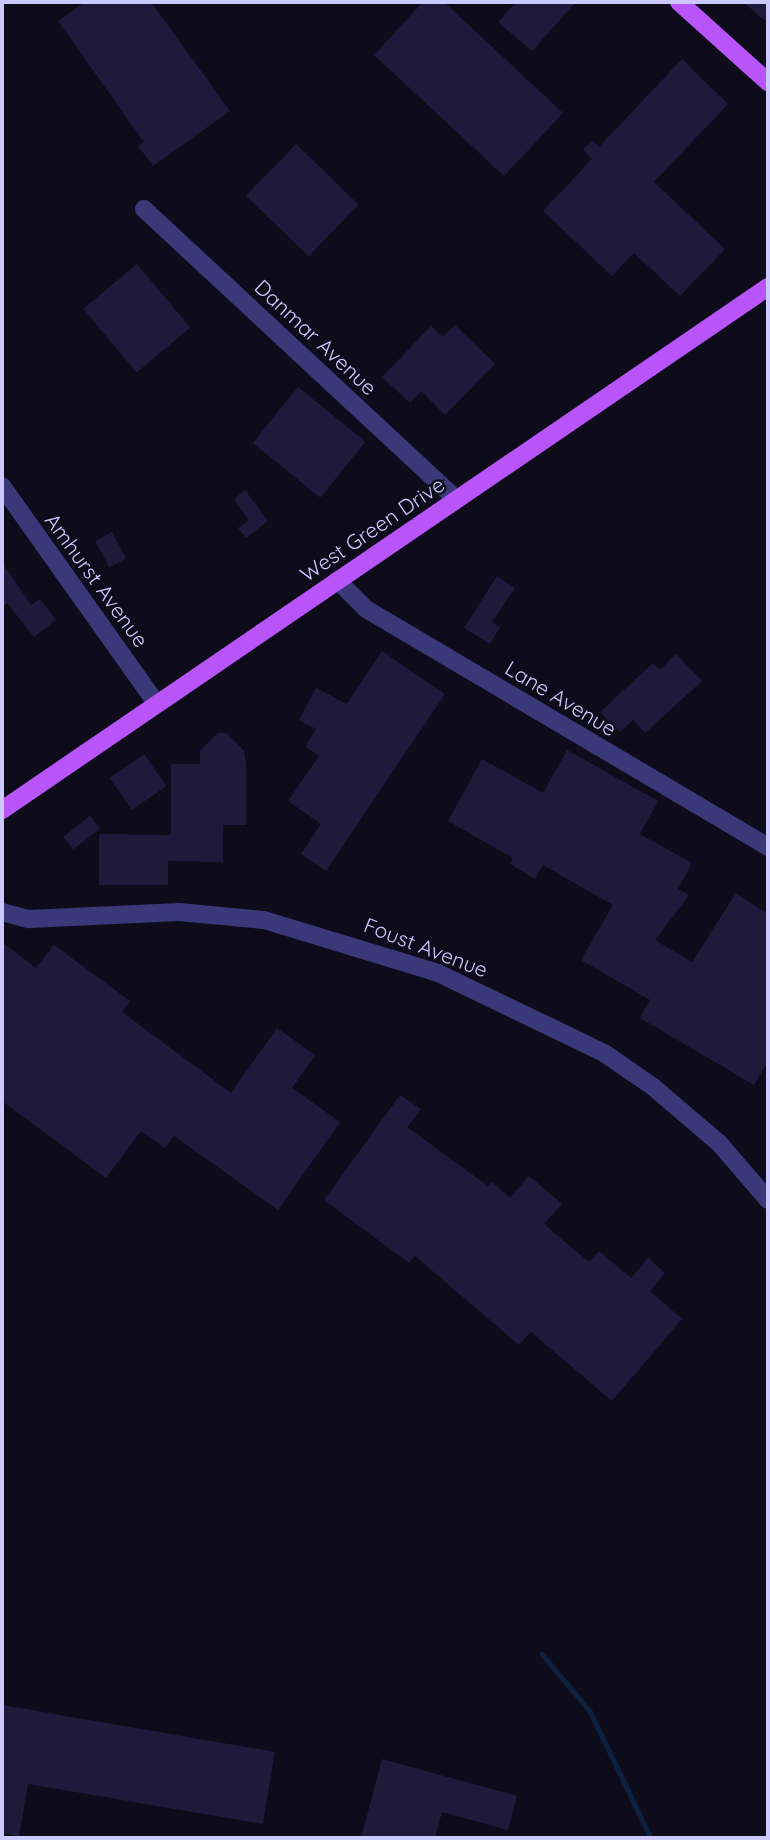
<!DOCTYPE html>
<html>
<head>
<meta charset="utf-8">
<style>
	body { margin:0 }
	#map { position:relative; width:770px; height:1840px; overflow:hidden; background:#0e0c1b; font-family:Quicksand,sans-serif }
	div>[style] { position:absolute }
	.stream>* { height:4.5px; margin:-2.25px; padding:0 2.25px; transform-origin:2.25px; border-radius:2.25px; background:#0d213e }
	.building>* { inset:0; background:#1f193b; transform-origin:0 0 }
	.minor>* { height:18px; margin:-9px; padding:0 9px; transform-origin:9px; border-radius:9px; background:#3a3878 }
	.major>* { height:18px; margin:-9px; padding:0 9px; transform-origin:9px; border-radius:9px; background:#b854f8 }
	span { translate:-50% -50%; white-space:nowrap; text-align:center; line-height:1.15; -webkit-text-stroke:5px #0e0c1b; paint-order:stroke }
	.street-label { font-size:21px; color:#cdc8fd }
	.frame { position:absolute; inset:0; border:4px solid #cdc8fd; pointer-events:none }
</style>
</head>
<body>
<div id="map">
	<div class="stream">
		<div style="left:542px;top:1654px;width:75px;rotate:49.9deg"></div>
		<div style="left:590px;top:1711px;width:141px;rotate:64.3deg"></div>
	</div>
	<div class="building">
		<div style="clip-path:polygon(85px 2px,151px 2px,230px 111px,153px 166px,138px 146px,144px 142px,58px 21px)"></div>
		<div style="clip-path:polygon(423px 2px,444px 2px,563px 113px,504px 176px,374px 55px)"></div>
		<div style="clip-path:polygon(516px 2px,576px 2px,532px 51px,498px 22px)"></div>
		<div style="clip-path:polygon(743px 2px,768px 2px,768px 23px)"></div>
		<div style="clip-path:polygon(682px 59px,728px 104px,654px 182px,725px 249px,680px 296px,634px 253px,612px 276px,543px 211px,592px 159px,583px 150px,592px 140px,599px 147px)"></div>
		<div style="left:296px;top:144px;width:87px;height:72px;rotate:44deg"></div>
		<div style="left:137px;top:264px;width:83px;height:70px;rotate:50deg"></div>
		<div style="clip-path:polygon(455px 325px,495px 364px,445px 415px,421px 391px,410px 403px,382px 377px,431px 326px,443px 337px)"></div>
		<div style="left:298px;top:387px;width:87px;height:72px;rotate:39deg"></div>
		<div style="clip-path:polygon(245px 490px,268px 521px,246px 538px,238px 528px,249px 520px,234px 499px)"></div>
		<div style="left:112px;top:532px;width:30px;height:19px;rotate:62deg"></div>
		<div style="clip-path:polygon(2px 562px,31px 605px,40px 599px,56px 620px,34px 637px,7px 603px,2px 607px)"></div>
		<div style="clip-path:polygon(497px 576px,515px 588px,492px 622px,500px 627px,490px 644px,464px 628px)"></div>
		<div style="clip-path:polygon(382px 651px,445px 694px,326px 871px,301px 854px,321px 824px,288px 801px,319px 756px,305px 746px,316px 729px,299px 720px,316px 688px,347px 704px)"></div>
		<div style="clip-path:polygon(676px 654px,702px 681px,645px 733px,633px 720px,620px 732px,600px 712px,653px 663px,660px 670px)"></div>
		<div style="clip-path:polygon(218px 733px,227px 733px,244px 751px,246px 764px,246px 825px,223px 825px,223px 862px,168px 861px,168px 885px,99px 885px,99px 834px,171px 835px,171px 764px,200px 764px,200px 750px)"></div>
		<div style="clip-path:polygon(567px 750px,658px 801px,640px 834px,692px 863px,678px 889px,689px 895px,655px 940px,692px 962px,736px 893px,768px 914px,768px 1061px,754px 1085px,640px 1018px,650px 1000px,581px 960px,613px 905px,543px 865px,535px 879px,510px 864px,513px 858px,448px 821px,482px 759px,543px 793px)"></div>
		<div style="left:144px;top:754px;width:39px;height:42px;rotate:55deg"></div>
		<div style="left:90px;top:816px;width:16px;height:34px;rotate:52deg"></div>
		<div style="clip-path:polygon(2px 942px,36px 968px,54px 945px,130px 1001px,122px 1012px,231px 1093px,277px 1028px,315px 1055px,292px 1088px,340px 1122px,278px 1210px,174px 1136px,165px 1148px,141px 1131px,106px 1178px,2px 1101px)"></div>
		<div style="clip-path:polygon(400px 1095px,421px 1109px,407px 1127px,488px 1186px,492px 1182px,510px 1198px,529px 1176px,562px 1204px,544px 1224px,589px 1262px,599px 1251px,631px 1278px,648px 1258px,665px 1273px,650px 1291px,682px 1319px,612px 1401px,531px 1332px,519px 1345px,415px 1256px,409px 1263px,324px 1200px)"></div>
		<div style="clip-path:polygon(2px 1705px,275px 1752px,263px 1824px,28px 1784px,19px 1836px,2px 1833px)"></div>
		<div style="clip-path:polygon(382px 1759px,517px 1796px,508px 1830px,442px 1812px,435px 1838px,361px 1838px)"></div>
	</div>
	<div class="minor">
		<div style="left:144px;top:209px;width:426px;rotate:42.9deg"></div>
		<div style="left:2px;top:486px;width:264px;rotate:54.6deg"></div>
		<div style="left:337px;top:580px;width:41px;rotate:45deg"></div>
		<div style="left:366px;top:609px;width:467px;rotate:30.6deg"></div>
		<div style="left:2px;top:912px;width:28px;rotate:15deg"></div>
		<div style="left:29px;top:919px;width:150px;rotate:-2.7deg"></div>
		<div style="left:179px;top:912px;width:85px;rotate:5.4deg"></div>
		<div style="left:264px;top:920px;width:182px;rotate:16.9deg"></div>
		<div style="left:438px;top:973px;width:184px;rotate:25.7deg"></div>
		<div style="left:604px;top:1053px;width:58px;rotate:34.5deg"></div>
		<div style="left:652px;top:1086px;width:88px;rotate:40.4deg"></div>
		<div style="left:719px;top:1143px;width:75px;rotate:49.3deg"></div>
	</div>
	<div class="major">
		<div style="left:679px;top:2px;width:120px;rotate:42deg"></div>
		<div style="left:2px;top:810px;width:928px;rotate:-34.32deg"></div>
	</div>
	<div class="street-label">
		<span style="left:316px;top:337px;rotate:43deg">Danmar Avenue</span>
		<span style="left:372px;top:529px;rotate:-34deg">West Green Drive</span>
		<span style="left:97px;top:580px;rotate:54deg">Amhurst Avenue</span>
		<span style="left:561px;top:698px;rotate:31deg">Lane Avenue</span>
		<span style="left:426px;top:947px;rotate:21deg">Foust Avenue</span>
	</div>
	<div class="frame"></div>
</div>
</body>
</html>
